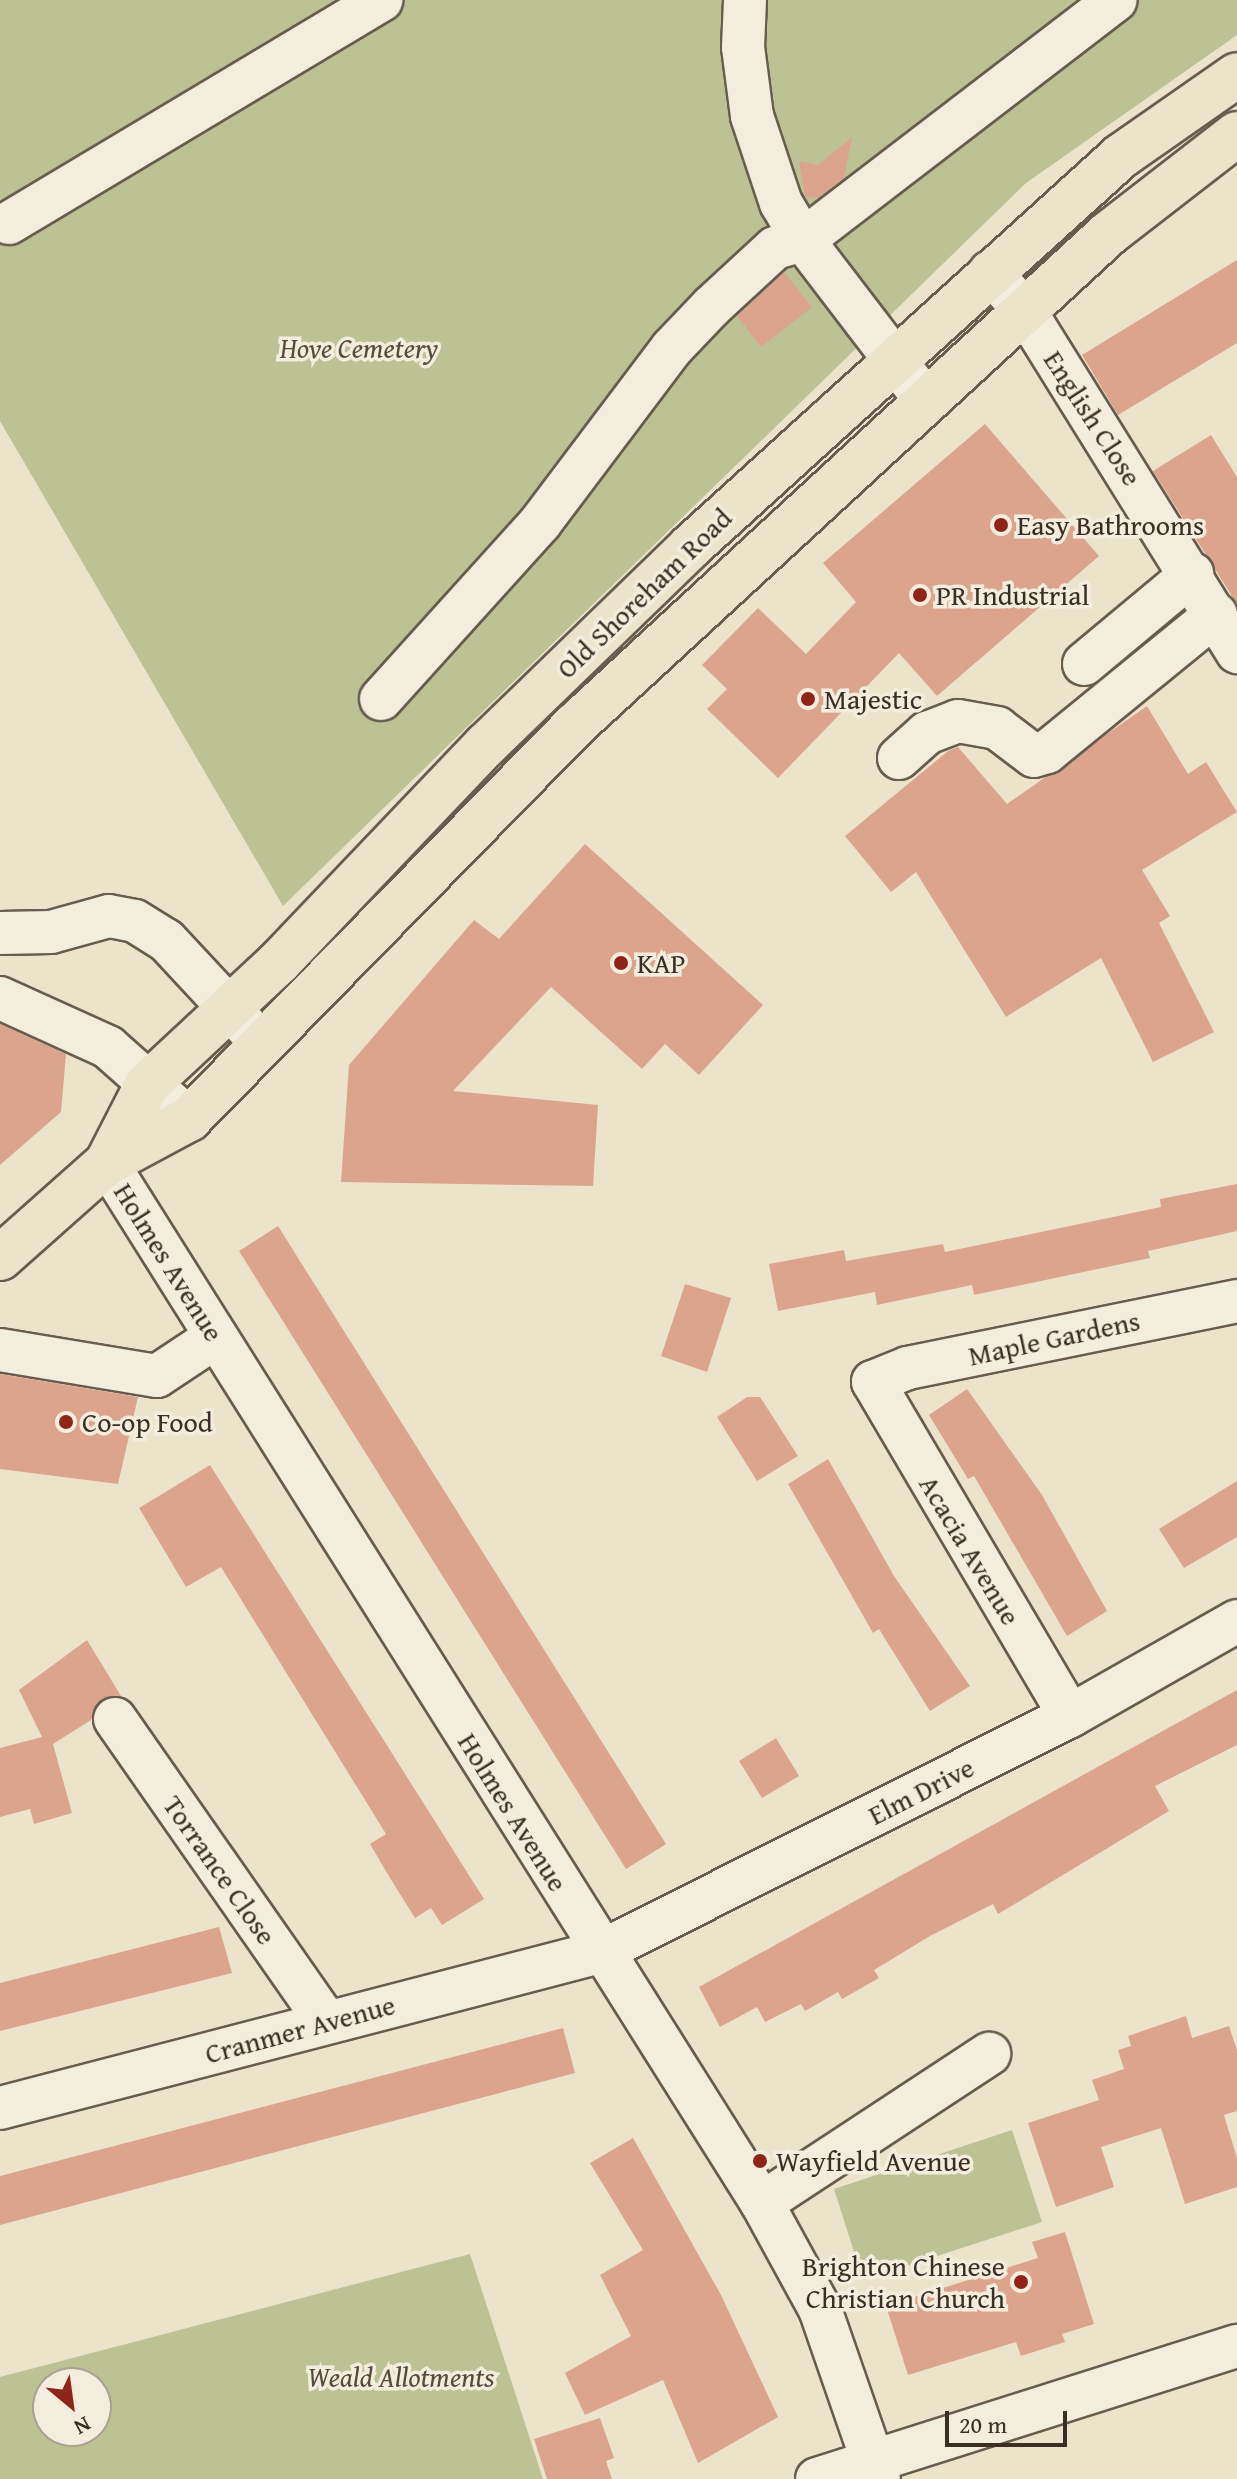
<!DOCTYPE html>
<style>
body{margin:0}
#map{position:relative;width:1237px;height:2479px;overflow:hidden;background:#ebe4ca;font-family:"Gentium Book Plus",serif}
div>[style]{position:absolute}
.green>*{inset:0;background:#bcc294}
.building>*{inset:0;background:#dda48d}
.roads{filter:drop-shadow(2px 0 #675c4e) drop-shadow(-2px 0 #675c4e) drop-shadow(0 2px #675c4e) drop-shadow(0 -2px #675c4e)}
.minor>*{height:42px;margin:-21px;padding:0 21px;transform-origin:21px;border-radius:21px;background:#f2eddd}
.major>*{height:44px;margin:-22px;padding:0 22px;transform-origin:22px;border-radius:22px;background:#ebe4ca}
.dots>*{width:22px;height:22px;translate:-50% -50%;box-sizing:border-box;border:4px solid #f2eddd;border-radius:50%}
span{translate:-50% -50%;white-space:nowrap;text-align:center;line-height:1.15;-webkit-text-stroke:7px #f2eddd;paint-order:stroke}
.park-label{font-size:28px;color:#554c3b;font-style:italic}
.street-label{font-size:28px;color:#3b2f25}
.poi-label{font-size:28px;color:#3b2f25}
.left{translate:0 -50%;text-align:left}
.right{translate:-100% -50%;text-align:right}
.north{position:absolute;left:32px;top:2367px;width:80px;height:80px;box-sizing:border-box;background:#f2eddd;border:2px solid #a9a193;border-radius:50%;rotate:151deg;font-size:22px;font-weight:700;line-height:32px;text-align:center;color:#3b2f25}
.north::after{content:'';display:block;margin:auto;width:28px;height:36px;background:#8f2418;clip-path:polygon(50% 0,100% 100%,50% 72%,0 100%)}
.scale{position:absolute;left:945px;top:2411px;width:122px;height:36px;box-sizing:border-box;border:4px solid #3b2f25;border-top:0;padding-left:10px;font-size:24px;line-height:28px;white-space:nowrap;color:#3b2f25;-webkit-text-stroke:6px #f2eddd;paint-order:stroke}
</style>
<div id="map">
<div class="green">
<div style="clip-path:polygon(0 0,1237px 0,1237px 35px,1026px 183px,283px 906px,0 421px)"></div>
<div style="clip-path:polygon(1012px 2130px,1042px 2222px,863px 2280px,834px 2189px)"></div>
<div style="clip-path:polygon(evenodd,470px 2254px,543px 2479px,0 2479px,0 2377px,470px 2254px,48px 2383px,96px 2383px,96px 2431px,48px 2431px,48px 2383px)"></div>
</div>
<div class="building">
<div style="clip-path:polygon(852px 137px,844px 178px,818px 198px,805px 196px,799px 161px,818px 165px)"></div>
<div style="clip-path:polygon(1237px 260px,1237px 343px,1118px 415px,1082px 355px)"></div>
<div style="clip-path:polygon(784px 272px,812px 307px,761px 347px,737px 316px)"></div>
<div style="clip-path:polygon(985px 424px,1099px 556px,937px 696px,899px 653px,778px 778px,707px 709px,727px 689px,702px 665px,758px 608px,806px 654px,856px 602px,823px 563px)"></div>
<div style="clip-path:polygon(1211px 435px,1237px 477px,1237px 604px,1153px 471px)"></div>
<div style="clip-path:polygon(1147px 706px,1188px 774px,1206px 762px,1237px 812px,1142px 870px,1170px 916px,1159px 923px,1214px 1032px,1153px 1062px,1101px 958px,1006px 1017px,916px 872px,891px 892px,845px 836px,948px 751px,958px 747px,1007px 804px)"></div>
<div style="clip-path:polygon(585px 844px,763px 1005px,699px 1075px,665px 1044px,642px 1069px,551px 987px,453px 1091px,598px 1105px,593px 1186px,341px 1182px,349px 1065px,474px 920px,499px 939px)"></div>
<div style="clip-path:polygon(0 1024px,66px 1054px,61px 1112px,0 1165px)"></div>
<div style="clip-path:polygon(1237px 1184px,1237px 1231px,1148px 1251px,1150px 1258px,974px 1295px,972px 1285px,877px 1305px,875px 1292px,778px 1311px,769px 1264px,844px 1250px,846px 1261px,943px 1244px,945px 1252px,1161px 1207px,1160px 1199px)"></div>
<div style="clip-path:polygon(278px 1226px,666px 1844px,626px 1869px,239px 1251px)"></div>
<div style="clip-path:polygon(685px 1284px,731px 1298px,707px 1372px,661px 1356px)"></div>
<div style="clip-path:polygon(0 1374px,138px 1397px,118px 1484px,0 1469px)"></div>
<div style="clip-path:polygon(967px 1389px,1042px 1495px,1107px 1611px,1067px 1636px,974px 1476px,968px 1479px,929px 1415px)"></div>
<div style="clip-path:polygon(747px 1397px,760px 1397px,798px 1456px,757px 1481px,717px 1417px)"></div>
<div style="clip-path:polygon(828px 1459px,894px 1576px,970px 1686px,930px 1711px,879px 1629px,873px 1633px,788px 1484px)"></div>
<div style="clip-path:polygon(210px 1465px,484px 1899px,442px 1925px,431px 1908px,415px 1918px,390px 1878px,370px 1844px,386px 1834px,221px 1567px,186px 1587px,139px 1508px)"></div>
<div style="clip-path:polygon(1237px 1481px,1237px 1537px,1184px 1568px,1159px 1529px)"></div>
<div style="clip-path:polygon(87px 1640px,121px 1696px,102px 1699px,91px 1720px,53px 1744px,72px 1813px,34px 1824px,30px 1809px,0 1817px,0 1748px,42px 1737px,19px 1690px)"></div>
<div style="clip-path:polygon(1237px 1690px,1237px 1745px,1155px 1786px,1169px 1811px,998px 1914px,993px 1904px,930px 1936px,874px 1970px,879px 1978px,842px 1999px,838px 1992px,805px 2011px,801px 2004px,765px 2022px,757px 2007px,720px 2027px,699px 1987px)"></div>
<div style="clip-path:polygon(776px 1738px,799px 1776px,762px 1798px,739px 1761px)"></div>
<div style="clip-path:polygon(219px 1927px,232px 1973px,0 2031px,0 1983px)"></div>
<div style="clip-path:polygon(1186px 2016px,1192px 2038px,1229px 2026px,1237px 2050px,1237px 2111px,1224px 2115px,1237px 2158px,1237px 2187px,1185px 2204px,1161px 2128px,1101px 2147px,1114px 2187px,1056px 2207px,1028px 2123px,1099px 2100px,1092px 2080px,1124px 2069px,1118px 2050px,1131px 2046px,1128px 2036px)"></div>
<div style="clip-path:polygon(563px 2028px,575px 2073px,0 2225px,0 2176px)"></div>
<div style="clip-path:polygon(633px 2138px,721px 2295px,778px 2417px,698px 2463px,663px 2380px,585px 2415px,565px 2373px,631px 2336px,600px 2275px,643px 2250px,590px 2163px)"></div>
<div style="clip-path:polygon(1065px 2232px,1094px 2324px,1062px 2334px,1065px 2342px,1021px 2356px,1016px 2342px,908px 2375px,886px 2306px,1038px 2258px,1032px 2242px)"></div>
<div style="clip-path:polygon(600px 2418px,614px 2458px,606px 2461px,612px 2479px,547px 2479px,534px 2439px)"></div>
</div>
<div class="roads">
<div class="minor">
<div style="left:745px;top:0;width:47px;rotate:92.4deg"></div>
<div style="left:743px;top:47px;width:70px;rotate:82.6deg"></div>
<div style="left:752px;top:116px;width:92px;rotate:71.6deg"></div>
<div style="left:781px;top:203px;width:43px;rotate:59.3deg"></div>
<div style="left:803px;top:240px;width:199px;rotate:52.6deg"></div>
<div style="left:9px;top:223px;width:434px;rotate:-30.9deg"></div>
<div style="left:990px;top:272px;width:52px;rotate:48.1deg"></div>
<div style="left:1025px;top:311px;width:402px;rotate:58.1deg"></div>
<div style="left:1084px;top:664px;width:141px;rotate:-39.8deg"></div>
<div style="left:381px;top:699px;width:237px;rotate:-47.9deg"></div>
<div style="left:540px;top:523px;width:219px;rotate:-53deg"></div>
<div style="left:672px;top:348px;width:57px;rotate:-46.4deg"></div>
<div style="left:711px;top:307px;width:87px;rotate:-42.7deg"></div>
<div style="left:775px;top:248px;width:29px;rotate:-16deg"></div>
<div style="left:803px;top:240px;width:394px;rotate:-37.5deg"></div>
<div style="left:899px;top:758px;width:38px;rotate:-42deg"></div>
<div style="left:927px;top:733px;width:33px;rotate:-21deg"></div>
<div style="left:958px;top:721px;width:40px;rotate:10deg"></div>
<div style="left:997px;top:728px;width:46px;rotate:37.1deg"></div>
<div style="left:1034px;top:756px;width:14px;rotate:-17deg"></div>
<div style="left:1047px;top:752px;width:218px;rotate:-39.2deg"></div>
<div style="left:0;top:933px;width:51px;rotate:-1.1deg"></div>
<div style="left:51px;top:932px;width:60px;rotate:-15.4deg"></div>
<div style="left:109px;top:916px;width:26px;rotate:11deg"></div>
<div style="left:135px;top:921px;width:36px;rotate:32deg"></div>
<div style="left:166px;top:940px;width:138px;rotate:47.1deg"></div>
<div style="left:0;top:998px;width:119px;rotate:24.4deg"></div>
<div style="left:108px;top:1047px;width:108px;rotate:41.6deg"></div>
<div style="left:107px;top:1163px;width:1229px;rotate:57.8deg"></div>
<div style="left:762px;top:2203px;width:121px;rotate:61.3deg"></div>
<div style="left:820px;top:2309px;width:180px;rotate:70.9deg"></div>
<div style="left:0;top:1350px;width:159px;rotate:9.4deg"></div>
<div style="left:157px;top:1376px;width:71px;rotate:-33.5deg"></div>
<div style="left:1070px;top:1716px;width:388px;rotate:-120.5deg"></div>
<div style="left:873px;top:1382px;width:38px;rotate:-22deg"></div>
<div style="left:908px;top:1368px;width:336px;rotate:-11.5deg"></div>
<div style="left:115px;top:1719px;width:369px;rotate:55.1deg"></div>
<div style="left:0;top:2108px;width:620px;rotate:-14.57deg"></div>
<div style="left:600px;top:1952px;width:526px;rotate:-26.66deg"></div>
<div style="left:1070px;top:1716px;width:192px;rotate:-29.6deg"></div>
<div style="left:762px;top:2203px;width:272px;rotate:-33.3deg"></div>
<div style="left:817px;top:2479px;width:441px;rotate:-17.6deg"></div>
</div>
<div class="major">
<div style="left:107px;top:1163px;width:88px;rotate:-62.9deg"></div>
<div style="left:147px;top:1085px;width:180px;rotate:-43deg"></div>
<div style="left:279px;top:962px;width:300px;rotate:-46.4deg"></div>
<div style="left:486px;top:745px;width:284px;rotate:-44.1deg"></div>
<div style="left:690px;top:547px;width:582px;rotate:-42.21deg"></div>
<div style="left:1121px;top:156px;width:141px;rotate:-34.9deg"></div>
<div style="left:0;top:1258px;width:143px;rotate:-41.6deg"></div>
<div style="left:107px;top:1163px;width:93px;rotate:-28.2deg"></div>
<div style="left:189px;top:1119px;width:552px;rotate:-45.59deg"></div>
<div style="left:575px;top:725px;width:725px;rotate:-42.65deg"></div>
<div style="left:1108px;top:234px;width:163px;rotate:-37.8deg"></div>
</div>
</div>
<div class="dots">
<div style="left:1001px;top:525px;background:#8f2418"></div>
<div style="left:920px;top:595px;background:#8f2418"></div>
<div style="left:808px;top:699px;background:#8f2418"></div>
<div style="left:621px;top:963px;background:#8f2418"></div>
<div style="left:66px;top:1422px;background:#8f2418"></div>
<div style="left:760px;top:2161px;background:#8f2418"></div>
<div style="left:1021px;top:2282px;background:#8f2418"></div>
</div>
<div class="park-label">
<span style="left:359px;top:348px">Hove Cemetery</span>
<span style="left:401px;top:2377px">Weald Allotments</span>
</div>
<div class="street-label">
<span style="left:1093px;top:418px;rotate:57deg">English Close</span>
<span style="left:644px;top:593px;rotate:-44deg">Old Shoreham Road</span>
<span style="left:169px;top:1262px;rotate:58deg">Holmes Avenue</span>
<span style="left:1054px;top:1338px;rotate:-12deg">Maple Gardens</span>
<span style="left:970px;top:1550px;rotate:59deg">Acacia Avenue</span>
<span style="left:921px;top:1791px;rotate:-27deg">Elm Drive</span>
<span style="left:513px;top:1812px;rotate:58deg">Holmes Avenue</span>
<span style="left:220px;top:1870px;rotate:55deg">Torrance Close</span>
<span style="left:300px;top:2029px;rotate:-15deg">Cranmer Avenue</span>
</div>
<div class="poi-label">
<span class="left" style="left:1017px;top:525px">Easy Bathrooms</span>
<span class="left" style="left:936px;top:595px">PR Industrial</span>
<span class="left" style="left:824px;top:699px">Majestic</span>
<span class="left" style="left:637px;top:963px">KAP</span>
<span class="left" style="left:82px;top:1422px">Co-op Food</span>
<span class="left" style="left:776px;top:2161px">Wayfield Avenue</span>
<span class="right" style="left:1005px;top:2282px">Brighton Chinese<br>Christian Church</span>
</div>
<div class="north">N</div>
<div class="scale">20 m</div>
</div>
